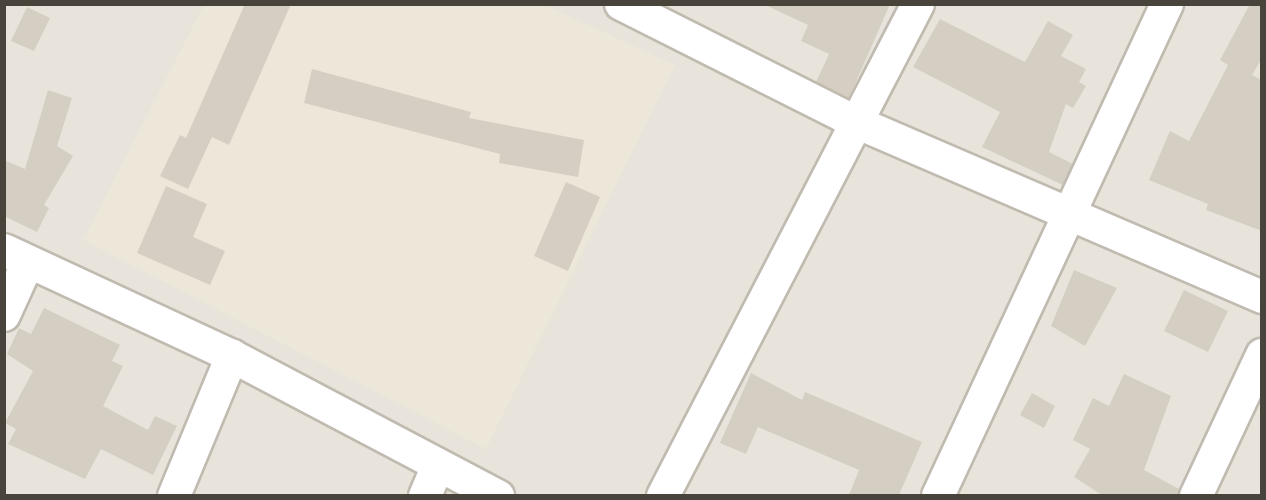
<!DOCTYPE html>
<style>
body{margin:0}
#map{position:relative;width:1266px;height:500px;overflow:hidden;background:#f5f3ed;font-family:Poppins,sans-serif}
div>[style]{position:absolute}
.residential>*{inset:0;background:#e8e4db}
.education>*{inset:0;background:#ece7d8}
.building>*{inset:0;background:#d5cfc3}
.roads{filter:drop-shadow(2px 0 #c0bab0) drop-shadow(-2px 0 #c0bab0) drop-shadow(0 2px #c0bab0) drop-shadow(0 -2px #c0bab0)}
.street>*{height:32px;margin:-16px;padding:0 16px;transform-origin:16px;border-radius:16px;background:#fff}
span{translate:-50% -50%;white-space:nowrap;text-align:center;line-height:1.15;-webkit-text-stroke:6px #fff;paint-order:stroke}
.frame{position:absolute;inset:0;border:6px solid #49443b;pointer-events:none}
</style>
<div id="map">
<div class="residential">
<div style="clip-path:polygon(5px 5px,1261px 5px,1261px 495px,5px 495px)"></div>
</div>
<div class="education">
<div style="clip-path:polygon(204px 5px,545px 5px,675px 65px,486px 449px,83px 240px)"></div>
</div>
<div class="building">
<div style="clip-path:polygon(245px 4px,291px 4px,229px 145px,212px 137px,188px 189px,160px 176px,180px 135px,186px 138px)"></div>
<div style="clip-path:polygon(763px 4px,890px 4px,849px 98px,816px 82px,829px 54px,801px 41px,808px 25px)"></div>
<div style="clip-path:polygon(1250px 4px,1262px 4px,1262px 58px,1252px 75px,1262px 80px,1262px 231px,1206px 210px,1208px 204px,1149px 180px,1170px 131px,1189px 141px,1228px 65px,1220px 60px)"></div>
<div style="clip-path:polygon(27px 7px,50px 18px,34px 51px,11px 41px)"></div>
<div style="clip-path:polygon(940px 19px,1025px 62px,1048px 21px,1073px 35px,1061px 56px,1086px 69px,1079px 82px,1086px 86px,1073px 108px,1066px 104px,1049px 152px,1073px 164px,1063px 185px,982px 147px,1000px 112px,913px 67px)"></div>
<div style="clip-path:polygon(312px 69px,471px 112px,469px 118px,584px 140px,578px 177px,499px 163px,500px 154px,304px 103px)"></div>
<div style="clip-path:polygon(48px 90px,72px 98px,57px 146px,73px 156px,44px 205px,49px 208px,37px 232px,4px 216px,4px 160px,25px 169px)"></div>
<div style="clip-path:polygon(566px 182px,600px 197px,568px 271px,534px 256px)"></div>
<div style="clip-path:polygon(166px 186px,207px 204px,193px 237px,225px 251px,210px 285px,137px 253px)"></div>
<div style="clip-path:polygon(1074px 270px,1117px 288px,1085px 346px,1051px 326px)"></div>
<div style="clip-path:polygon(1184px 290px,1228px 311px,1208px 352px,1164px 331px)"></div>
<div style="clip-path:polygon(44px 308px,120px 345px,112px 361px,123px 366px,103px 406px,148px 430px,155px 416px,177px 426px,153px 475px,101px 449px,85px 479px,8px 444px,16px 429px,5px 423px,33px 371px,7px 354px,19px 328px,31px 334px)"></div>
<div style="clip-path:polygon(751px 373px,802px 400px,805px 392px,922px 442px,899px 495px,849px 495px,859px 470px,758px 427px,746px 454px,720px 443px)"></div>
<div style="clip-path:polygon(1124px 374px,1171px 396px,1144px 470px,1179px 489px,1178px 495px,1102px 495px,1074px 477px,1090px 449px,1073px 440px,1093px 398px,1109px 406px)"></div>
<div style="clip-path:polygon(1032px 393px,1055px 406px,1044px 428px,1020px 415px)"></div>
</div>
<div class="roads">
<div class="street">
<div style="left:621px;top:4px;width:265px;rotate:26.7deg"></div>
<div style="left:858px;top:123px;width:440px;rotate:23.3deg"></div>
<div style="left:4px;top:250px;width:251px;rotate:24.9deg"></div>
<div style="left:232px;top:356px;width:301px;rotate:27.8deg"></div>
<div style="left:4px;top:315px;width:58px;rotate:-65.6deg"></div>
<div style="left:174px;top:496px;width:152px;rotate:-67.5deg"></div>
<div style="left:425px;top:496px;width:30px;rotate:-67deg"></div>
<div style="left:663px;top:496px;width:554px;rotate:-62.6deg"></div>
<div style="left:938px;top:496px;width:543px;rotate:-65.04deg"></div>
<div style="left:1196px;top:496px;width:156px;rotate:-64.9deg"></div>
</div>
</div>
<div class="frame"></div>
</div>
